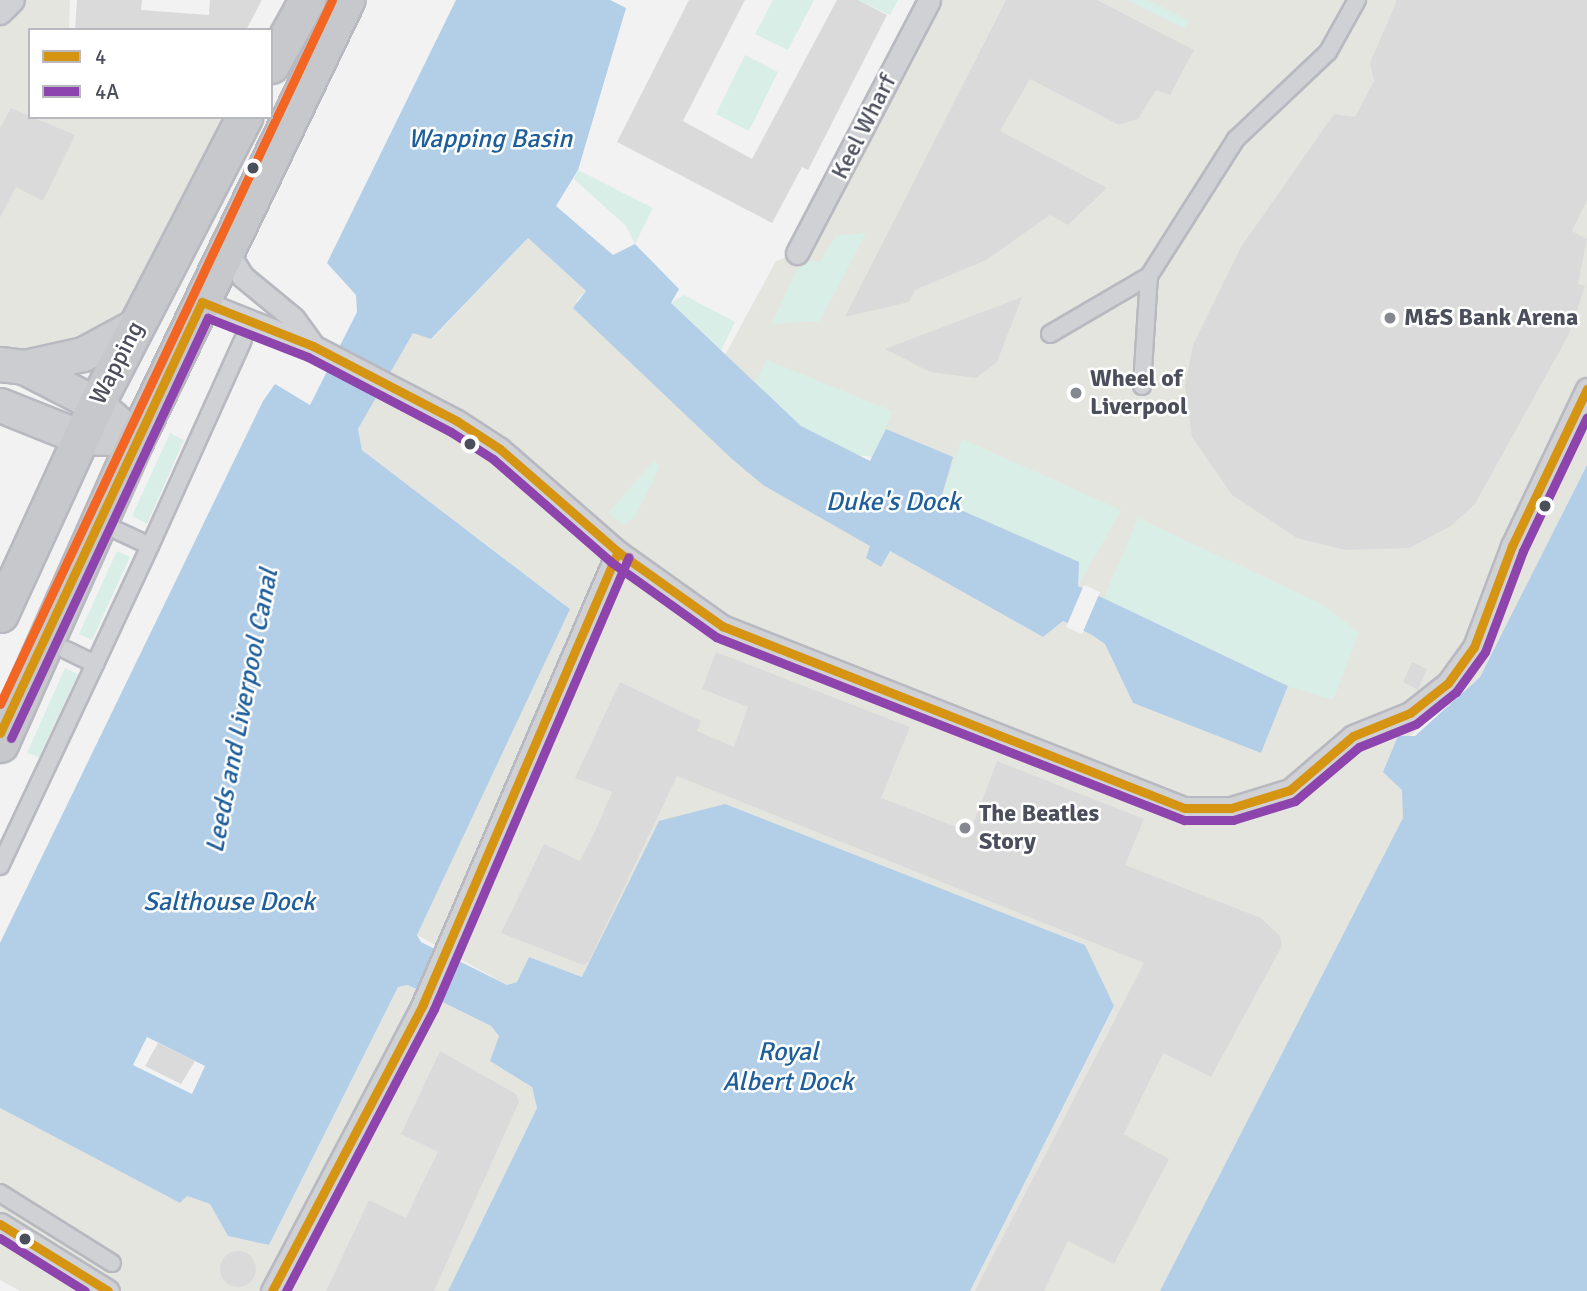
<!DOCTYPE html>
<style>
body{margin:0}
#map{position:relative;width:1587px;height:1291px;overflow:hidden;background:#f2f2f2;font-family:Signika,sans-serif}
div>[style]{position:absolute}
.commercial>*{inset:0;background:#e5e5e0}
.green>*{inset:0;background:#d9eee7}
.water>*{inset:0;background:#b3cee7}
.pier>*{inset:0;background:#f2f2f2}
.building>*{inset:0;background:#dadadb}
.round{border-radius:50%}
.roads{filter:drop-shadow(2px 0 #b8b9c0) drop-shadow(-2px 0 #b8b9c0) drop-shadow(0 2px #b8b9c0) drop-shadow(0 -2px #b8b9c0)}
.pedestrian>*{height:16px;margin:-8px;padding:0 8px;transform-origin:8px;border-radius:8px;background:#d0d1d4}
.minor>*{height:21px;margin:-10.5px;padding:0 10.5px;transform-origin:10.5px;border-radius:10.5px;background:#d0d1d4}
.primary>*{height:33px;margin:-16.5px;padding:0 16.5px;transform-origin:16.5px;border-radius:16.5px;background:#cccdd0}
.trunk>*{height:35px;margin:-17.5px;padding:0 17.5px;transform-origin:17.5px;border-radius:17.5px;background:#c6c8cc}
.bus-1>*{height:9px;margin:-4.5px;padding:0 4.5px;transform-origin:4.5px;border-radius:4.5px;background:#d59512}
.bus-2>*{height:9px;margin:-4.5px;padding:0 4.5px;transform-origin:4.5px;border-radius:4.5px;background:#8e44ad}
.bus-3>*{height:9px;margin:-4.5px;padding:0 4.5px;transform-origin:4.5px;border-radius:4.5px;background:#f26522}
.dots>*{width:19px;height:19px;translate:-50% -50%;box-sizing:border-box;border:4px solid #fff;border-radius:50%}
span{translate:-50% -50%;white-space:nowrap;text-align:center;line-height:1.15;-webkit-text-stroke:5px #fff;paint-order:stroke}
.street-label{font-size:24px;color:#4b4f5c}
.poi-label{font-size:24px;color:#4b4f5c;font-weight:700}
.left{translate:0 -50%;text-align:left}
.water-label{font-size:26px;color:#1e5e9b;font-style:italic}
.legend{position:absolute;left:28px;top:28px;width:245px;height:91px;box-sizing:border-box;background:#fff;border:2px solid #b7b9be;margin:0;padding:9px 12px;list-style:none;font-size:21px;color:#4b4f5c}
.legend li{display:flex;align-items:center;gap:14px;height:35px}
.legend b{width:35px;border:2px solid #b7b9be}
</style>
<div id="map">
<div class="commercial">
<div style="clip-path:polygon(13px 0,70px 0,69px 30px,30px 30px,30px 117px,244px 117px,135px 326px,0 364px,0 13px)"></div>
<div style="clip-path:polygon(929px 0,1587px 0,1587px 465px,1480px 677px,1408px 738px,1403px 818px,1166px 1291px,970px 1291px,1114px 1007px,590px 965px,582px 977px,529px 957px,517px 982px,507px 985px,417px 935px,564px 604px,362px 450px,358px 429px,413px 332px,432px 339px,528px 238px,586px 291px,576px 301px,732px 459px,871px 546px,866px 558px,890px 551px,1043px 637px,1063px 621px,1092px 635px,1105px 644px,1133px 703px,1261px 753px,1288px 686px,1078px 586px,766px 392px,725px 355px,776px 261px,797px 253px)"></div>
<div style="clip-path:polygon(408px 985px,491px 1026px,499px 1036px,491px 1061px,532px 1087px,537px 1108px,448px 1291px,20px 1291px,0 1280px,0 1108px,180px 1203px,187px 1196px,210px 1204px,228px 1236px,269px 1245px,398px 987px)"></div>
</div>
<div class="green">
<div style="clip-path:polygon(773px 0,814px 0,788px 50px,755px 34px)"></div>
<div style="clip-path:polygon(858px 0,898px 0,890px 15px)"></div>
<div style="clip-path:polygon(1126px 0,1148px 0,1190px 21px,1185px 29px)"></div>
<div style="clip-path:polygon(745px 55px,778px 72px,749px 131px,716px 114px)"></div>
<div style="clip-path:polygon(578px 170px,653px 208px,635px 244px,626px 226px,574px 179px)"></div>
<div style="clip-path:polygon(866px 233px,820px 321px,772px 324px,797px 269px,812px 260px,820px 262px,835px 236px)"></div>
<div style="clip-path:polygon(684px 295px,735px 322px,721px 351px,671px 303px)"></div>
<div style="clip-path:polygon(767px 360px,892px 411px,876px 457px,855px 455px,801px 426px,755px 382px)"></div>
<div style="clip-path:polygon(170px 433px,184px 440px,147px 524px,132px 516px)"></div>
<div style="clip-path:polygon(962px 439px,1121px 510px,1078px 586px,1079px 562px,954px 507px,942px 495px)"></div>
<div style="clip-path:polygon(654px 461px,660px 466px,635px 517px,624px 525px,608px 513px)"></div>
<div style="clip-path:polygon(1138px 518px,1322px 604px,1359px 633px,1333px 700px,1288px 686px,1104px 598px)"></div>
<div style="clip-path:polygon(117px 551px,130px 557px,92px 640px,79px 634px)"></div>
<div style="clip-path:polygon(65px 668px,78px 674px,39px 757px,27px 753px)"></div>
</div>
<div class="water">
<div style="clip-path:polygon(456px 0,610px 0,626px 8px,578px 170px,556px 206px,613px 255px,635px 244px,679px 289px,671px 303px,801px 426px,870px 461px,886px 429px,953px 457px,942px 495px,954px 507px,1079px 562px,1078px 586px,1288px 686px,1261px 753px,1133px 703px,1105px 644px,1092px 635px,1063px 621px,1043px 637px,890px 551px,881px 567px,866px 558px,870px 546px,763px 485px,732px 459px,573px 308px,586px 291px,528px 238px,431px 339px,413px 333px,358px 429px,362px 450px,570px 609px,417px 935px,421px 942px,507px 985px,517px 982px,529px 957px,582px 977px,659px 821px,725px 804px,1085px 945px,1114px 1006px,970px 1291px,448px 1291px,537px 1108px,532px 1087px,490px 1061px,499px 1036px,491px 1026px,408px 985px,398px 987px,269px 1245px,228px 1236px,210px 1204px,187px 1196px,180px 1203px,0 1108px,0 943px,263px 401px,275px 384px,310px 405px,357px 312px,356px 295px,327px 263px)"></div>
<div style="clip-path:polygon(1587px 465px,1587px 1291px,1160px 1291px,1403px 818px,1402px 790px,1383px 772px,1398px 736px,1415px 736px,1480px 677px)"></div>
</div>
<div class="pier">
<div style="clip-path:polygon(1084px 585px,1100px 592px,1082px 634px,1066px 627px)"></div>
<div style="clip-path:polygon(147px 1037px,205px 1066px,192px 1094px,133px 1065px)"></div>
</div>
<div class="building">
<div style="clip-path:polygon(77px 0,142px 0,141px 10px,209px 15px,210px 0,262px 0,246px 30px,75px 30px)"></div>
<div style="clip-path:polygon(689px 0,745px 0,683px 121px,752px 159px,837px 0,858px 0,887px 15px,808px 170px,802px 167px,772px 223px,617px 142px)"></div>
<div style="clip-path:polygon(1006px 0,1097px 0,1194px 50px,1170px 95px,1156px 90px,1138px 119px,1119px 125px,1030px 79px,1000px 131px,1107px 188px,1068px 225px,1050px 215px,986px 260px,915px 290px,909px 302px,845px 317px)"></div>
<div style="clip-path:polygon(1397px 0,1587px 0,1587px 200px,1572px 231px,1587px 239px,1578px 284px,1585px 286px,1569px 334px,1475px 504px,1451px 526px,1409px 548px,1346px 550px,1297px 538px,1232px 495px,1192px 437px,1185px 386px,1193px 345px,1241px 247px,1334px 114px,1355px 117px,1374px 81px,1370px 63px)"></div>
<div style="clip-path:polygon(11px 108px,75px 135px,43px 201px,16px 187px,0 218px,0 128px)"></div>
<div style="clip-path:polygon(1022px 297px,997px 362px,976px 378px,930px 372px,885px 349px)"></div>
<div style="clip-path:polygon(716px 652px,910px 727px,881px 798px,970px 832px,997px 761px,1144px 819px,1125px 865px,1261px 918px,1280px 936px,1282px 946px,1211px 1077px,1163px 1053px,1124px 1134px,1169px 1159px,1114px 1264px,1068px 1241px,1044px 1291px,975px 1291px,1144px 963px,677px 776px,589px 961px,583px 965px,501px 933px,544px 844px,580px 861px,596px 829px,612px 792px,575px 778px,620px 682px,701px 721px,697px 731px,734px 747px,748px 707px,702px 689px)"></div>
<div style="clip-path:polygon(1412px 662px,1427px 669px,1418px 690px,1403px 682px)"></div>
<div style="clip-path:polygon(158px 1043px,195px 1061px,181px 1084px,145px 1066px)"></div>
<div style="clip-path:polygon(440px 1051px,516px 1094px,519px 1102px,434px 1291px,326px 1291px,369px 1200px,406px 1218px,419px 1190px,438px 1152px,401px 1134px)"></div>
<div class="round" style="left:220px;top:1251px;width:36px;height:36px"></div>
</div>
<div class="roads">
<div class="pedestrian">
<div style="left:1050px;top:334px;width:115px;rotate:-30.4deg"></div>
<div style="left:1142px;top:386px;width:110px;rotate:-86.4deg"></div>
<div style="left:1149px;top:276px;width:162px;rotate:-57.6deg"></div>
<div style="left:1236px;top:139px;width:127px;rotate:-43.4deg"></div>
<div style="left:1328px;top:52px;width:60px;rotate:-60.9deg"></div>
<div style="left:118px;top:531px;width:35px;rotate:25deg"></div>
<div style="left:150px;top:546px;width:226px;rotate:-65.7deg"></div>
<div style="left:66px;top:650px;width:32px;rotate:26deg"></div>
<div style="left:95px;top:664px;width:130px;rotate:-65deg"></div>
<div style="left:0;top:866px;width:223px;rotate:-64.8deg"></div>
<div style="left:0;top:1193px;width:132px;rotate:32deg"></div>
</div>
<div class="minor">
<div style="left:0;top:13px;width:18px;rotate:-45deg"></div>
<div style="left:226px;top:250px;width:31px;rotate:58deg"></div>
<div style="left:242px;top:276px;width:66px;rotate:39.5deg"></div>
<div style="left:293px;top:318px;width:34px;rotate:54deg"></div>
<div style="left:797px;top:253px;width:285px;rotate:-62.4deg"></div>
<div style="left:202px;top:302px;width:119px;rotate:21.6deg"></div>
<div style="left:313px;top:346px;width:162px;rotate:27.5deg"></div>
<div style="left:457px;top:421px;width:51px;rotate:33.1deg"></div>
<div style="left:500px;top:449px;width:157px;rotate:41.1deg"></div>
<div style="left:618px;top:552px;width:128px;rotate:35.4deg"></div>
<div style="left:722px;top:626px;width:497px;rotate:21.5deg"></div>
<div style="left:1185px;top:808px;width:46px"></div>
<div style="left:1231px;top:808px;width:62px;rotate:-17deg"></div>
<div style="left:1290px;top:790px;width:83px;rotate:-40.6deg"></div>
<div style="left:1353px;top:736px;width:61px;rotate:-22deg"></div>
<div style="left:1410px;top:713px;width:48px;rotate:-38.3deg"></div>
<div style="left:1448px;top:683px;width:44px;rotate:-54.2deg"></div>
<div style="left:1474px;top:647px;width:108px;rotate:-69.4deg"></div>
<div style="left:1512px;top:546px;width:174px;rotate:-64.5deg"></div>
<div style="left:0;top:1224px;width:127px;rotate:31.8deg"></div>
<div style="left:272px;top:1291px;width:324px;rotate:-62.2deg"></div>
<div style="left:423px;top:1004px;width:492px;rotate:-66.7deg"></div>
</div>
<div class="primary">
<div style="left:0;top:364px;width:24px;rotate:7deg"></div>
<div style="left:24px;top:367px;width:81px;rotate:27.2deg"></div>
<div style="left:96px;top:404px;width:53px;rotate:41.2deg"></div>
<div style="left:24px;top:367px;width:60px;rotate:-12.4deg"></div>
<div style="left:83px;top:354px;width:59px;rotate:-28.3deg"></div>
<div style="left:0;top:405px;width:86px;rotate:21.8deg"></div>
<div style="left:80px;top:437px;width:29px;rotate:2deg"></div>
</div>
<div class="trunk">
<div style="left:271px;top:65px;width:74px;rotate:-61deg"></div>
<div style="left:0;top:614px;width:231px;rotate:-65.4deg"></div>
<div style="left:96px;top:404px;width:323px;rotate:-62.7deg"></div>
<div style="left:0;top:744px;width:334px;rotate:-66deg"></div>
<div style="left:136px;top:439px;width:487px;rotate:-64.4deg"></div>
</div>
</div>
<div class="bus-1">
<div style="left:0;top:733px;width:476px;rotate:-64.9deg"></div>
<div style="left:202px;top:302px;width:119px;rotate:21.6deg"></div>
<div style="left:313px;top:346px;width:162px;rotate:27.5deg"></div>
<div style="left:457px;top:421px;width:51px;rotate:33.1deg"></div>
<div style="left:500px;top:449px;width:157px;rotate:41.1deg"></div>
<div style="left:618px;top:552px;width:128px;rotate:35.4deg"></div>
<div style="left:722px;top:626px;width:497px;rotate:21.5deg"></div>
<div style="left:1185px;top:808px;width:46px"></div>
<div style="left:1231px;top:808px;width:62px;rotate:-17deg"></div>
<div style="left:1290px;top:790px;width:83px;rotate:-40.6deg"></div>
<div style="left:1353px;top:736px;width:61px;rotate:-22deg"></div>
<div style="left:1410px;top:713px;width:48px;rotate:-38.3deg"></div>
<div style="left:1448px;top:683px;width:44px;rotate:-54.2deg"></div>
<div style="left:1474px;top:647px;width:108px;rotate:-69.4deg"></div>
<div style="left:1512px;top:546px;width:174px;rotate:-64.5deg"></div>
<div style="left:0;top:1224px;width:127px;rotate:31.8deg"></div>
<div style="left:272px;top:1291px;width:324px;rotate:-62.2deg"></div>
<div style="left:423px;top:1004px;width:492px;rotate:-66.7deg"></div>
</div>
<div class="bus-2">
<div style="left:11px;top:738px;width:464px;rotate:-64.9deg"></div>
<div style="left:208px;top:318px;width:107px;rotate:21.3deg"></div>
<div style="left:308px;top:357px;width:161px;rotate:27.7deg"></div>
<div style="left:451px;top:432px;width:50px;rotate:32.7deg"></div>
<div style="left:493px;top:459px;width:157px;rotate:41.1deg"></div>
<div style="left:611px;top:562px;width:129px;rotate:35.5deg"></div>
<div style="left:716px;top:637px;width:503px;rotate:21.36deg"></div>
<div style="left:1184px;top:820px;width:49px"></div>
<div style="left:1233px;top:820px;width:65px;rotate:-17deg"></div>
<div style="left:1295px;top:801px;width:84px;rotate:-40.2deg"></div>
<div style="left:1359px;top:747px;width:61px;rotate:-22deg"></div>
<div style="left:1416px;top:724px;width:51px;rotate:-38.7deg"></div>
<div style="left:1456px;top:692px;width:49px;rotate:-54.1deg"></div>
<div style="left:1485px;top:652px;width:108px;rotate:-69.4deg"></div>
<div style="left:1523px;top:551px;width:148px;rotate:-64.5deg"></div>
<div style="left:0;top:1238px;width:100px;rotate:31.9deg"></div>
<div style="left:286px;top:1291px;width:318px;rotate:-62.3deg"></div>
<div style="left:434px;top:1009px;width:492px;rotate:-66.7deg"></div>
</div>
<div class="bus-3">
<div style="left:0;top:704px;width:778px;rotate:-64.75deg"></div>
</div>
<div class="dots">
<div style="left:253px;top:168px;background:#4b4f5c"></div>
<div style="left:1390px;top:318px;background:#858890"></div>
<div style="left:1076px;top:393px;background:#858890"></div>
<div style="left:470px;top:444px;background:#4b4f5c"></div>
<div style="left:1545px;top:506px;background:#4b4f5c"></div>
<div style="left:965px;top:828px;background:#858890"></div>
<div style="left:25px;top:1239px;background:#4b4f5c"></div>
</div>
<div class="street-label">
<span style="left:864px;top:127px;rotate:-63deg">Keel Wharf</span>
<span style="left:117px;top:363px;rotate:-63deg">Wapping</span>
</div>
<div class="poi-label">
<span class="left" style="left:1404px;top:318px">M&amp;S Bank Arena</span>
<span class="left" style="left:1090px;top:393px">Wheel of<br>Liverpool</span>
<span class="left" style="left:979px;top:828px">The Beatles<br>Story</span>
</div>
<div class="water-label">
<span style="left:490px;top:140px">Wapping Basin</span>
<span style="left:893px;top:503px">Duke's Dock</span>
<span style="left:243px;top:711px;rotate:-79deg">Leeds and Liverpool Canal</span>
<span style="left:229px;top:903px">Salthouse Dock</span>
<span style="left:788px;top:1068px">Royal<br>Albert Dock</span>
</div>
<ul class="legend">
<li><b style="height:9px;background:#d59512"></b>4</li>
<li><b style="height:9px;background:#8e44ad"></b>4A</li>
</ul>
</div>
